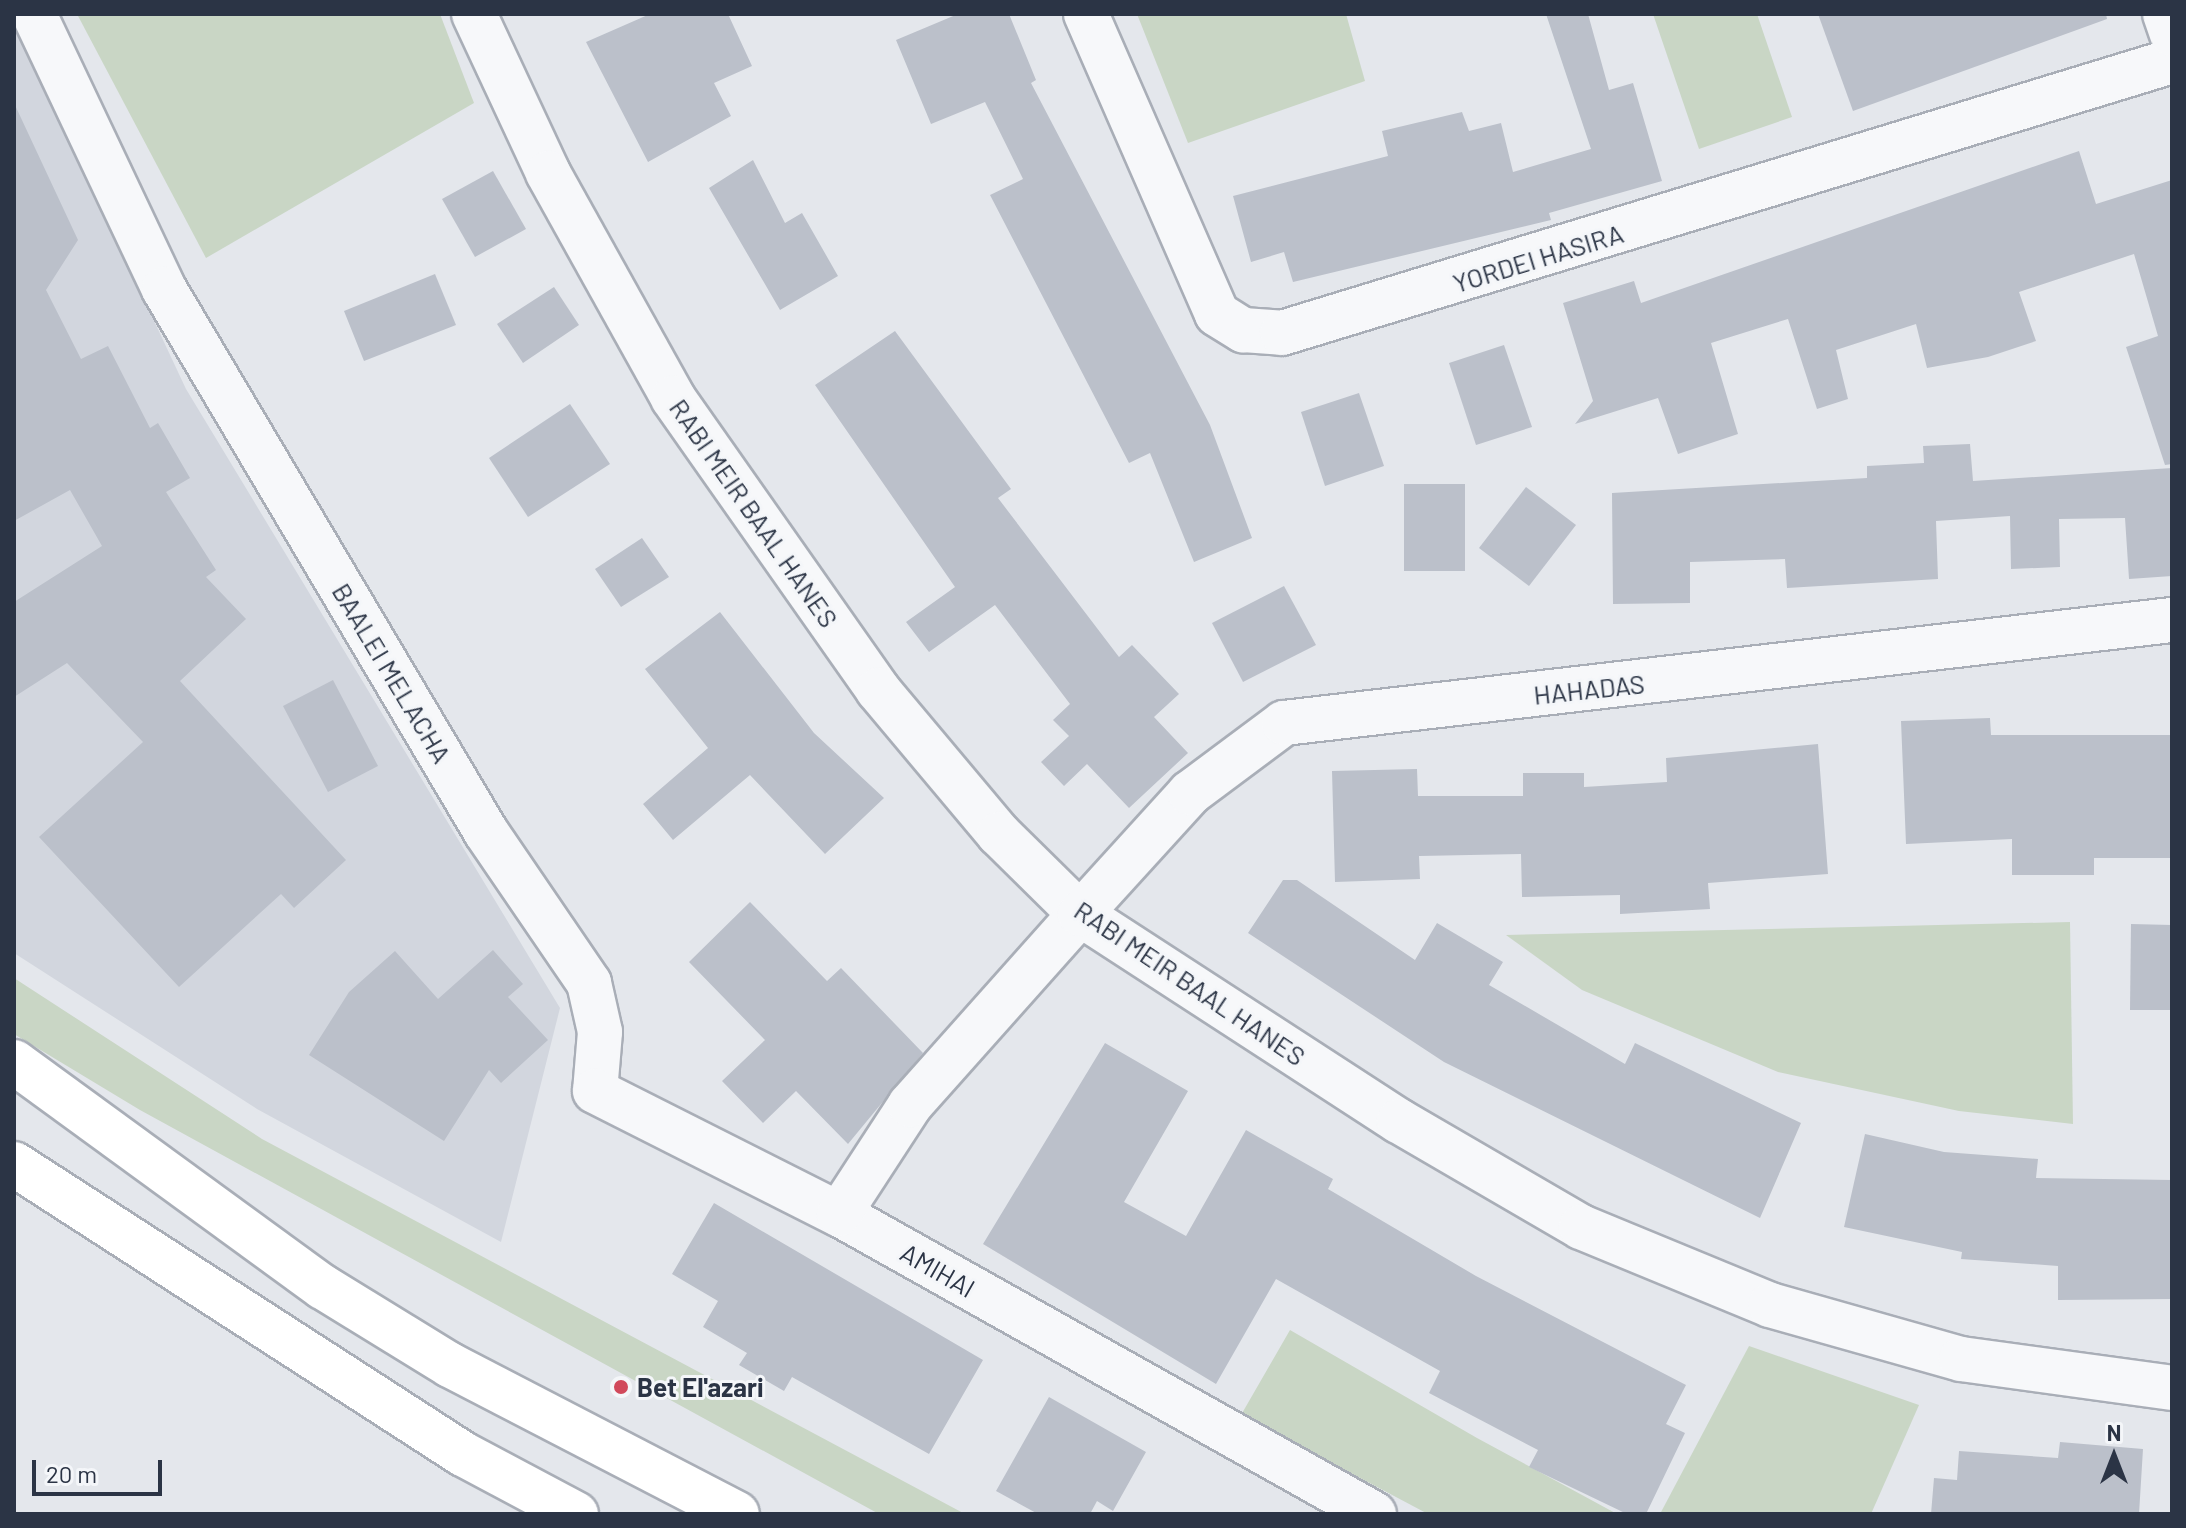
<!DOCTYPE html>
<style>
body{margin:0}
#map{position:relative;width:2186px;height:1528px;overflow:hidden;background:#e4e7ec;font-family:Barlow,sans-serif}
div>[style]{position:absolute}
.built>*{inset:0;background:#d2d6de}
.green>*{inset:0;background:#c9d6c5}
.building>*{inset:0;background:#bbc0ca}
.roads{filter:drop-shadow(2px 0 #a9aeb7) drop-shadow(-2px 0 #a9aeb7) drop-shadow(0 2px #a9aeb7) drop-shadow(0 -2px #a9aeb7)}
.minor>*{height:44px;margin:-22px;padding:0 22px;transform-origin:22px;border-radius:22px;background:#f7f8fa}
.major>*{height:44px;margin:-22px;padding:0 22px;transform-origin:22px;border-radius:22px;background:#fff}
.dots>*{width:22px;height:22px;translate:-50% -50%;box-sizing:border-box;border:4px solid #f4f6f9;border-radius:50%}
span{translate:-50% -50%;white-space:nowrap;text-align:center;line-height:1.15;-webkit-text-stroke:6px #f4f6f9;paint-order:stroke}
.street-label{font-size:26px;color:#2b3445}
.poi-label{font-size:26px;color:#2b3445;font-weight:700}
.left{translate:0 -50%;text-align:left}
.frame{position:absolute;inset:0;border:16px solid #2b3445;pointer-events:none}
.north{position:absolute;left:2074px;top:1416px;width:80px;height:80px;-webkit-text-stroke:6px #f4f6f9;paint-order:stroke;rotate:0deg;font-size:22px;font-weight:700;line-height:32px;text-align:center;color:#2b3445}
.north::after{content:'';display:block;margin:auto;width:28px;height:36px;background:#2b3445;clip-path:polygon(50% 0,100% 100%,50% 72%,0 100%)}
.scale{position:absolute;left:32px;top:1460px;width:130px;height:36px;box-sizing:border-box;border:4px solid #2b3445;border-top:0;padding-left:10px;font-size:24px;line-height:28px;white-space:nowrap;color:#2b3445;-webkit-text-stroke:6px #f4f6f9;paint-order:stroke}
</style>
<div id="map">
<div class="built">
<div style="clip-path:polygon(14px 22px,186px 389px,560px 1008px,501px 1242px,257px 1109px,14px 953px)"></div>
</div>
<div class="green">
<div style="clip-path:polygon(77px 14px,440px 14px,474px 103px,206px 258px)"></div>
<div style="clip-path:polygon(1137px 14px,1346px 14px,1365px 81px,1188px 143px)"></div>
<div style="clip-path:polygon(1653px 14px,1757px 14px,1792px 117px,1699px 149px)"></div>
<div style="clip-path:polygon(2070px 922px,2073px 1124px,1959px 1111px,1778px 1072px,1582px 990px,1506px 935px)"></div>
<div style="clip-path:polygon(14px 978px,262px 1139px,965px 1514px,879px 1514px,140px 1110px,14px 1034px)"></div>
<div style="clip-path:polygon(1290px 1330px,1477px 1438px,1617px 1514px,1428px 1514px,1241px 1415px)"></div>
<div style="clip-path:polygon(1749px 1346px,1919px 1405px,1871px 1514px,1660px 1514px)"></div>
</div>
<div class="building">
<div style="clip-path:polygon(650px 14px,728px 14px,752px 66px,714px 83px,731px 116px,648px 162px,586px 42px)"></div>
<div style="clip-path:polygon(958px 14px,1009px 14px,1036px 80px,1031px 83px,1210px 425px,1252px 538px,1194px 562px,1150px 453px,1129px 463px,990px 195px,1023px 179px,985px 102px,931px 124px,896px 40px)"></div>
<div style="clip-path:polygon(1546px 14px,1588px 14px,1609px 90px,1633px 83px,1662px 181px,1549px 213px,1551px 220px,1293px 282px,1284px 252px,1251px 262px,1233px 196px,1388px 156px,1382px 131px,1462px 112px,1469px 131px,1501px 123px,1513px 172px,1591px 149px)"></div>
<div style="clip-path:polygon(1818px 14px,2106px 14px,2107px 19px,1853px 111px)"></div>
<div style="clip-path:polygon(14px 103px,78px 240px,46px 290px,81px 359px,108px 346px,150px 428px,158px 423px,190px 478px,166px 492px,216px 570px,206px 577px,246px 619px,180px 681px,346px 860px,294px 908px,281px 894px,179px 987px,39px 837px,143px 742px,67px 663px,14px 697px,14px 602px,102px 546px,70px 490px,14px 521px)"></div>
<div style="clip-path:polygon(2079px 151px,2096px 204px,2172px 180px,2172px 464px,2165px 465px,2126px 347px,2158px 336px,2134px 254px,2019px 292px,2036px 341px,1988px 357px,1927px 368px,1916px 324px,1836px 350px,1848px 399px,1817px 409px,1788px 319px,1711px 343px,1738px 434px,1678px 454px,1658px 398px,1575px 424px,1593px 401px,1563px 303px,1634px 281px,1641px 303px)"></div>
<div style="clip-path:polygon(753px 160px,785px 223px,802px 213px,838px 276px,780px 310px,709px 188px)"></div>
<div style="clip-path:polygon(493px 171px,526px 229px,475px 257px,442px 199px)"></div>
<div style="clip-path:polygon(435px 274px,456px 325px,364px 361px,344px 311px)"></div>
<div style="clip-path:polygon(554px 287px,579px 325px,523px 363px,497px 324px)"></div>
<div style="clip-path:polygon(895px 331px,1011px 489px,998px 498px,1119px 657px,1132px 645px,1179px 694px,1154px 717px,1188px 753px,1129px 808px,1087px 764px,1064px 786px,1041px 762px,1069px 736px,1053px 720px,1070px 704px,995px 605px,929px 652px,906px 622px,955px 587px,815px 385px)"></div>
<div style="clip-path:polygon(1504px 345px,1532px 427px,1476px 445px,1449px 363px)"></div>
<div style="clip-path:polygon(1359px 393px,1384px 466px,1325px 486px,1301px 412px)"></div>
<div style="clip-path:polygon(570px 404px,610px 464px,528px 517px,489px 458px)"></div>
<div style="clip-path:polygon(1970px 444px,1973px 481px,2172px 468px,2172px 576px,2129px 579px,2125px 518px,2059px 519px,2060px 567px,2011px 569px,2010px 516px,1936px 521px,1938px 579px,1787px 588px,1785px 559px,1690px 562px,1690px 603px,1613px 604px,1612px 493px,1867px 478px,1867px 466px,1924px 463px,1923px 446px)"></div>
<div style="clip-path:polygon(1404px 484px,1465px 484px,1465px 571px,1404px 571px)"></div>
<div style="clip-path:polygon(1526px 487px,1576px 525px,1529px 586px,1479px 548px)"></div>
<div style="clip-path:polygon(642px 538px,669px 577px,621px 607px,595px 569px)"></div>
<div style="clip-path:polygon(1284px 586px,1316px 645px,1243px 682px,1212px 623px)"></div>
<div style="clip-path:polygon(720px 612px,814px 733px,884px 798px,825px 854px,750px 775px,673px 840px,643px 804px,708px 748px,645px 669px)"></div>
<div style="clip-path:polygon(333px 680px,378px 766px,328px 792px,283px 706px)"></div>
<div style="clip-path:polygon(1990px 718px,1991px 735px,2172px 735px,2172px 858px,2094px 858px,2094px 875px,2012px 875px,2012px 839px,1906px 844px,1901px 721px)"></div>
<div style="clip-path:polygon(1818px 744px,1828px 874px,1708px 883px,1710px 909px,1620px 914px,1620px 895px,1522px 897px,1521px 854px,1419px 856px,1420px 879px,1335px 882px,1332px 771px,1417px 769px,1418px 796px,1523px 796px,1523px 773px,1584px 773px,1584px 787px,1667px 782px,1666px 758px)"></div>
<div style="clip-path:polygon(1283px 880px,1297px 880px,1415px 960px,1437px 923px,1503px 962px,1489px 985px,1625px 1064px,1635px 1043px,1801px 1123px,1760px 1218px,1444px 1062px,1248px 933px)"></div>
<div style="clip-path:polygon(750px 902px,827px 981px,841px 968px,923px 1053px,848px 1144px,796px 1091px,763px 1123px,722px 1081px,765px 1040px,689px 962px)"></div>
<div style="clip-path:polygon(2131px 924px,2172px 925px,2172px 1010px,2130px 1010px)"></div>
<div style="clip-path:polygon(493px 950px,523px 984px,508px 997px,548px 1040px,501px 1083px,489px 1070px,444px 1141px,309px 1055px,349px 992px,395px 951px,438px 999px)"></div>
<div style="clip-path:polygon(1105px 1043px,1188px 1091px,1124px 1202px,1186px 1236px,1246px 1130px,1333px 1179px,1328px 1189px,1476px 1276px,1686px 1385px,1666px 1424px,1685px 1433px,1646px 1514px,1627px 1514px,1529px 1467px,1538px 1450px,1429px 1393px,1440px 1371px,1276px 1279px,1216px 1384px,983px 1244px)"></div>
<div style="clip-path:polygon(1865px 1134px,1944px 1152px,2038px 1159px,2036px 1178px,2172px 1180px,2172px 1299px,2058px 1300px,2058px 1266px,1961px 1259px,1962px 1252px,1844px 1227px)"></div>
<div style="clip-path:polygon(714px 1203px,983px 1360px,929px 1454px,792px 1377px,784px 1391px,739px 1365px,747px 1353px,703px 1327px,718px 1301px,672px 1274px)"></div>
<div style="clip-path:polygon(1049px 1397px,1146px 1452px,1113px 1511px,1097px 1501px,1090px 1514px,1038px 1514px,996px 1491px)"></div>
<div style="clip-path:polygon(2060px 1442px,2143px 1449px,2139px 1514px,1931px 1514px,1934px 1478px,1957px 1480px,1959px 1451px,2058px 1458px)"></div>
</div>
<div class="roads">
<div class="minor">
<div style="left:34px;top:14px;width:304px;rotate:64.7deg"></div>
<div style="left:164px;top:289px;width:631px;rotate:59.33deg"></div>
<div style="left:486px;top:832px;width:183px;rotate:55.7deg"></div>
<div style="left:589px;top:983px;width:50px;rotate:77.3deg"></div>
<div style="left:600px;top:1032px;width:59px;rotate:94.8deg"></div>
<div style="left:595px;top:1091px;width:273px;rotate:26.8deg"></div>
<div style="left:474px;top:14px;width:175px;rotate:65deg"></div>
<div style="left:548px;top:173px;width:257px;rotate:60.9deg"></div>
<div style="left:673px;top:398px;width:357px;rotate:54.9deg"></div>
<div style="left:878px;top:690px;width:188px;rotate:50deg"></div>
<div style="left:999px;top:834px;width:114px;rotate:44.6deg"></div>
<div style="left:1080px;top:914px;width:380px;rotate:33deg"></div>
<div style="left:1399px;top:1121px;width:211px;rotate:30.2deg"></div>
<div style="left:1581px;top:1227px;width:204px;rotate:22.4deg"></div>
<div style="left:1770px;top:1305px;width:198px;rotate:15.8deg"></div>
<div style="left:1961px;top:1359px;width:213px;rotate:7.8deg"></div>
<div style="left:1086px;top:14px;width:327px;rotate:66.4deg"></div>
<div style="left:1217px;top:314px;width:31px;rotate:32deg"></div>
<div style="left:1243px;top:330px;width:39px;rotate:4deg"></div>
<div style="left:1282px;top:333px;width:931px;rotate:-16.99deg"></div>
<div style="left:2165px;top:14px;width:21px;rotate:71deg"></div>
<div style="left:1374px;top:1514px;width:613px;rotate:-150.72deg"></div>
<div style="left:839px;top:1214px;width:130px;rotate:-56.9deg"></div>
<div style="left:910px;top:1105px;width:256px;rotate:-48.3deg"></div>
<div style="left:1080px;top:914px;width:164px;rotate:-47.7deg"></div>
<div style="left:1190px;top:793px;width:117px;rotate:-36.7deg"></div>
<div style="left:1284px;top:723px;width:894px;rotate:-6.62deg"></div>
</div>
<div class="major">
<div style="left:14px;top:1062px;width:382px;rotate:36.1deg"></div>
<div style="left:323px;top:1287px;width:149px;rotate:31.6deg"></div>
<div style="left:450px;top:1365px;width:323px;rotate:27.4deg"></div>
<div style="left:14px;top:1164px;width:535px;rotate:32.86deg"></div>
<div style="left:463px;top:1454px;width:128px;rotate:28deg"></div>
</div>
</div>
<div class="dots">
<div style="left:621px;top:1387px;background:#d1495b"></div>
</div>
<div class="street-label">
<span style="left:1538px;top:258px;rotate:-17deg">YORDEI HASIRA</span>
<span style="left:754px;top:513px;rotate:55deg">RABI MEIR BAAL HANES</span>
<span style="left:392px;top:673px;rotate:59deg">BAALEI MELACHA</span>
<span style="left:1589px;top:689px;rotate:-6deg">HAHADAS</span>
<span style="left:1190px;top:983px;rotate:34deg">RABI MEIR BAAL HANES</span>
<span style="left:938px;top:1270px;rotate:30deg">AMIHAI</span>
</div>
<div class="poi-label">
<span class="left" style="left:637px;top:1387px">Bet El'azari</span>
</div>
<div class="frame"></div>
<div class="north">N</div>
<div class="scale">20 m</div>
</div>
